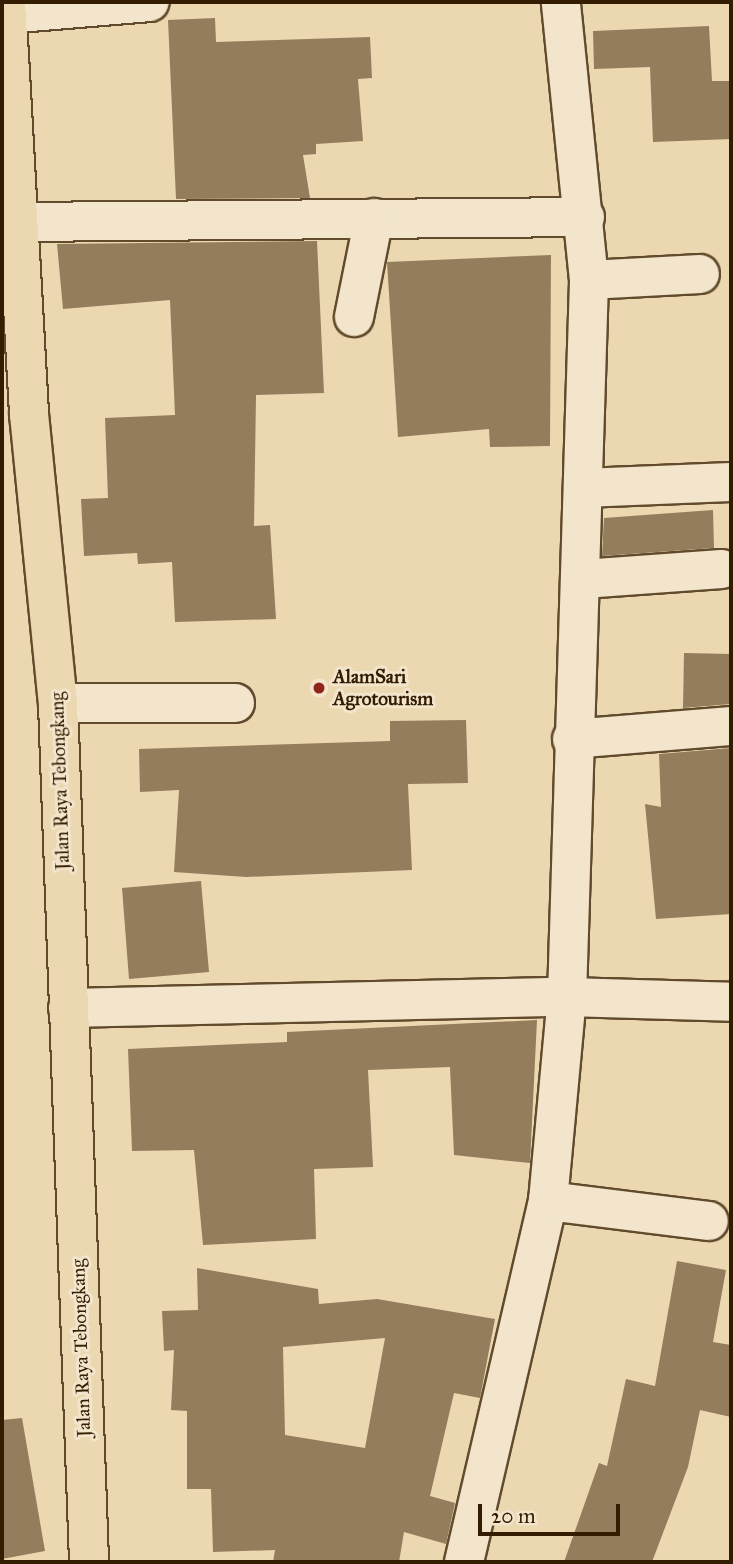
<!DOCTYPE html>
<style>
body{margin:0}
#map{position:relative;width:733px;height:1564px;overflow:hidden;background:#ebd7b0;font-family:"IM FELL Great Primer",serif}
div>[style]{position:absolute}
.building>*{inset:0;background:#937d5c}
.roads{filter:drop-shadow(2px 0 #624b2c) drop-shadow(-2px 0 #624b2c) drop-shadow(0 2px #624b2c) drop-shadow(0 -2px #624b2c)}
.minor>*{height:38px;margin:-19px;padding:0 19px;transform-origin:19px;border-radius:19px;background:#f2e5cc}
.major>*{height:38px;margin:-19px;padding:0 19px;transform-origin:19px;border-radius:19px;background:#ebd7b0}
.dots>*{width:19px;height:19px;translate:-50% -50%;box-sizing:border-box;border:4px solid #f2e5cc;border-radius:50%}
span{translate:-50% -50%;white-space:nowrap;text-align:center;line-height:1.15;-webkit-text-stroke:6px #f2e5cc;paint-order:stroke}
.poi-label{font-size:19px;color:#341c00;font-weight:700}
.left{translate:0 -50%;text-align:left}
.street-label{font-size:19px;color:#341c00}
.frame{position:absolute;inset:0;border:4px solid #341c00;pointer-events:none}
.scale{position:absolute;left:478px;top:1504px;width:142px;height:32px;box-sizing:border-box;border:4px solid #341c00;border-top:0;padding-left:9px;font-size:21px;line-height:24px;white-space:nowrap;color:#341c00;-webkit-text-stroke:5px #f2e5cc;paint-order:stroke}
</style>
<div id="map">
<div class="building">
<div style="clip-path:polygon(215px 18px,216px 42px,370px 37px,372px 78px,358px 79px,363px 141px,316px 144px,316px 154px,303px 155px,310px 198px,176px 199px,168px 20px)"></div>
<div style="clip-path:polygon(709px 26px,712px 81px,731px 81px,731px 139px,653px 142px,650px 67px,594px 69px,593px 31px)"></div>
<div style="clip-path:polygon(317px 241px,324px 393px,256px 395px,254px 526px,270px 525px,276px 619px,175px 622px,172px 562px,138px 564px,137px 553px,84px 556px,81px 499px,108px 498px,105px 418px,175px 415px,170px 300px,63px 309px,57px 244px)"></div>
<div style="clip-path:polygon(551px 255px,550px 446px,490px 447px,489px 429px,398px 437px,387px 262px)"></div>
<div style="clip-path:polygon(713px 510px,714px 548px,602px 556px,604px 518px)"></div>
<div style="clip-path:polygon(684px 653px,731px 654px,731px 704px,683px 708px)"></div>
<div style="clip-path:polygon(466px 720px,468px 783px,408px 784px,412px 870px,246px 877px,174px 872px,179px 790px,140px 792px,139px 749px,390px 741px,390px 721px)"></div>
<div style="clip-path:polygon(731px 748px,731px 914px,656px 919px,645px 804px,661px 807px,659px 754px)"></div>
<div style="clip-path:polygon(201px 881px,209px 972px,129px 979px,122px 888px)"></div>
<div style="clip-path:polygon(537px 1020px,530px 1163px,454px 1155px,450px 1067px,368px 1070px,373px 1167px,314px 1169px,316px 1239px,203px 1245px,194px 1150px,132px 1151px,128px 1049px,287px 1042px,287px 1032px)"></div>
<div style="clip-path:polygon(677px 1261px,726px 1270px,713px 1342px,731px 1345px,731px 1417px,700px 1410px,688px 1467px,652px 1562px,564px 1562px,599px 1463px,607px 1466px,626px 1379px,655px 1386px)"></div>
<div style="clip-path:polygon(evenodd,197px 1268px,318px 1289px,319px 1304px,377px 1299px,495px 1319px,480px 1398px,454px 1393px,430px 1496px,455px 1503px,446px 1544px,404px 1532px,399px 1562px,273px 1562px,275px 1550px,213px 1552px,211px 1489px,187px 1489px,187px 1411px,171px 1410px,174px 1350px,164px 1351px,162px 1311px,198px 1310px,197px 1268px,385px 1338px,365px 1448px,285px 1435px,283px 1347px,385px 1338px)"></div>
<div style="clip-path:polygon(22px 1418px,45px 1551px,2px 1559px,2px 1420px)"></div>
</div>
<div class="roads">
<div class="minor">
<div style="left:7px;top:14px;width:143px;rotate:-4.8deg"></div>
<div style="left:16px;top:222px;width:569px;rotate:-0.5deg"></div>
<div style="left:589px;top:280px;width:111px;rotate:-3.1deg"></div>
<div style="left:354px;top:317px;width:101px;rotate:-78.6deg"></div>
<div style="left:583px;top:488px;width:148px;rotate:-2.3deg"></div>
<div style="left:583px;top:579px;width:139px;rotate:-4.1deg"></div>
<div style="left:58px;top:703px;width:177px"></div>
<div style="left:572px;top:739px;width:160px;rotate:-4.7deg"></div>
<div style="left:68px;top:1008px;width:499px;rotate:-1.3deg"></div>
<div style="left:567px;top:997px;width:164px;rotate:1.7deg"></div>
<div style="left:548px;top:1201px;width:162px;rotate:7.1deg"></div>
<div style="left:464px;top:1562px;width:371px;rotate:-76.9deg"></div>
<div style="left:548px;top:1201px;width:205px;rotate:-84.7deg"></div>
<div style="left:567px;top:997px;width:717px;rotate:-88.24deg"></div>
<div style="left:589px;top:280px;width:279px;rotate:-95.8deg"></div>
</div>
<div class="major">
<div style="left:6px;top:2px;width:413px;rotate:86.8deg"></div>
<div style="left:29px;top:414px;width:290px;rotate:84.3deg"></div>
<div style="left:58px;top:703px;width:860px;rotate:87.93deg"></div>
</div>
</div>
<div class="dots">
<div style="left:319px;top:688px;background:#8f2418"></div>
</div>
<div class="poi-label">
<span class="left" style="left:333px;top:688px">AlamSari<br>Agrotourism</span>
</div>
<div class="street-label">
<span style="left:60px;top:781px;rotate:-92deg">Jalan Raya Tebongkang</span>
<span style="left:81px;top:1348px;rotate:-92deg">Jalan Raya Tebongkang</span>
</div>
<div class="frame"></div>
<div class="scale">20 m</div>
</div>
